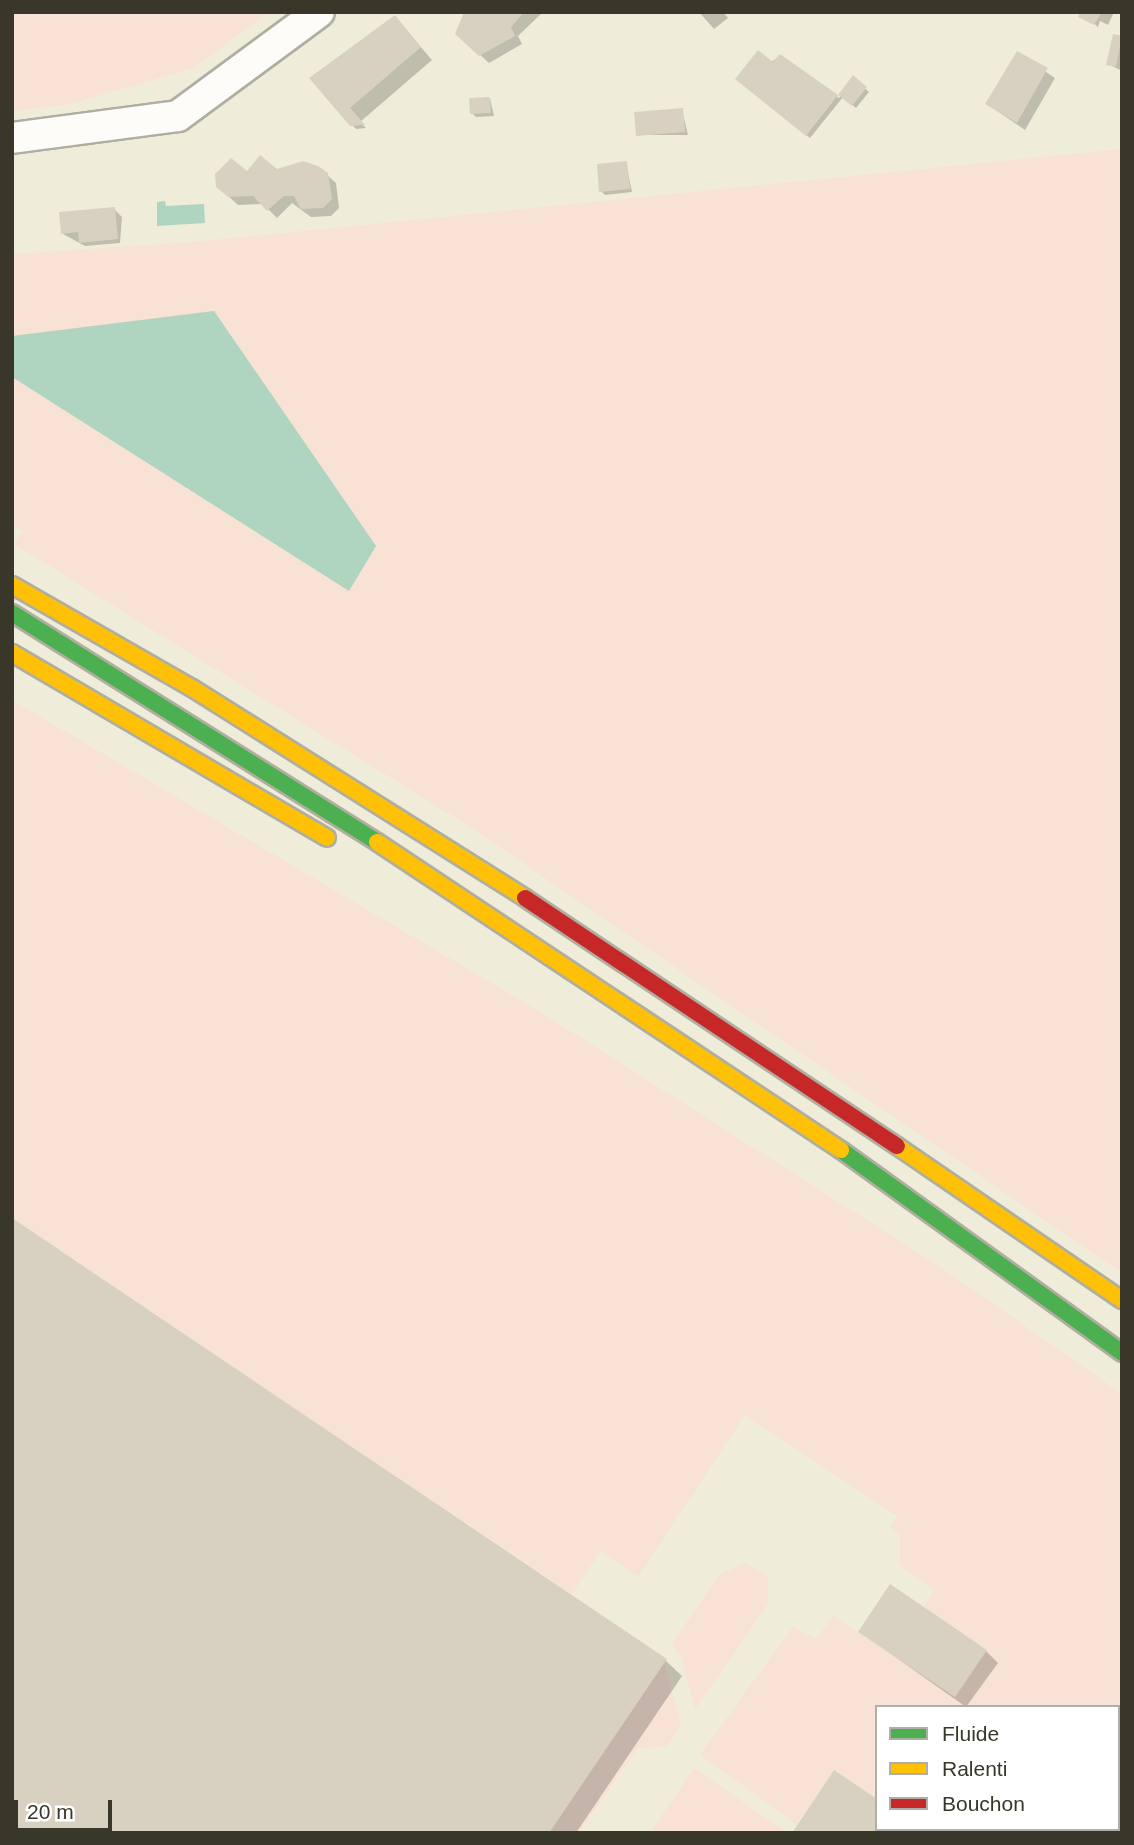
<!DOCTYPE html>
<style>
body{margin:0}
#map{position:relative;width:1134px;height:1845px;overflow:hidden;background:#efedda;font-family:Arial,sans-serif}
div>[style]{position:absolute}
.green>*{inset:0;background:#f7e2d5}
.water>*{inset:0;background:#afd4c0}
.shadow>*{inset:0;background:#0003}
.building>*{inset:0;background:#d8d1c2}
.roads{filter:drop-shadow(2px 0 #b0aea0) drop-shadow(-2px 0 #b0aea0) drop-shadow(0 2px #b0aea0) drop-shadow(0 -2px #b0aea0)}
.street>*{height:30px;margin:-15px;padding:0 15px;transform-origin:15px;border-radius:15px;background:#fdfcf9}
.fast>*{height:16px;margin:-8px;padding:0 8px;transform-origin:8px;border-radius:8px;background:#4caf50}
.slow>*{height:16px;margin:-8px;padding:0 8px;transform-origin:8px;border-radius:8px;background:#ffc107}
.jam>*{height:16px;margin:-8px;padding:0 8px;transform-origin:8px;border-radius:8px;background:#c62828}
span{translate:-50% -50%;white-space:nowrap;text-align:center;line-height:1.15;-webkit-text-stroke:5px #fff;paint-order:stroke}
.frame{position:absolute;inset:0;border:14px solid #38372a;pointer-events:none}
.legend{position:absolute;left:875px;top:1705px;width:245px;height:126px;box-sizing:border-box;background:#fff;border:2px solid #afafaa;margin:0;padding:9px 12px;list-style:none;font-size:21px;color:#38372a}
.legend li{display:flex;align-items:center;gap:14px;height:35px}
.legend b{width:35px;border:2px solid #afafaa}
.scale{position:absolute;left:14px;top:1800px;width:98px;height:32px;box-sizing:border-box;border:4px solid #38372a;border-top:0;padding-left:9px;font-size:21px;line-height:24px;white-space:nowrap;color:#38372a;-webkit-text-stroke:5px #fff;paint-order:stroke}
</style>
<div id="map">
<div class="green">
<div style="clip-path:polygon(12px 12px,269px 12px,194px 68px,66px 105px,12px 111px)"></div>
<div style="clip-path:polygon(1122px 149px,1122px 1273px,470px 827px,14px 544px,23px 531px,12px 524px,12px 254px,193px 242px)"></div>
<div style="clip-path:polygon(12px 700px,539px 1011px,939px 1266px,1122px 1394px,1122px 1833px,950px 1829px,1118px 1829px,1118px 1707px,877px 1707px,877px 1799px,834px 1770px,797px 1824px,700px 1755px,793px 1627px,816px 1639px,833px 1616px,955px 1697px,987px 1650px,924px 1607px,934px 1590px,900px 1565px,900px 1534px,890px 1527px,897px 1516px,745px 1415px,638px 1576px,601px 1551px,572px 1594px,12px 1218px)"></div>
<div style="clip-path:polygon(745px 1563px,768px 1577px,768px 1604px,695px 1709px,681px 1656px,671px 1645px,720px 1574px)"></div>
<div style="clip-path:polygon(664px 1663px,681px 1724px,667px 1746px,637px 1749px,579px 1833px,549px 1833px)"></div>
<div style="clip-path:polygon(694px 1768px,788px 1833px,650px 1833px)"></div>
</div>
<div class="water">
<div style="clip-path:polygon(165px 201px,166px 206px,204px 204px,205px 223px,157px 226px,157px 202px)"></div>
<div style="clip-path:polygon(214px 311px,376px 546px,349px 591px,12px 377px,12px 336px)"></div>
</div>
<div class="shadow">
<div style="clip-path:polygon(466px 12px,543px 12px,518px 36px,522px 44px,489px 63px,466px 42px)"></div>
<div style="clip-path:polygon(699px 12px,723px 12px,728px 18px,714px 29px)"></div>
<div style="clip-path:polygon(1081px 12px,1114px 12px,1108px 25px,1100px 21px,1098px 27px)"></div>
<div style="clip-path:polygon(395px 17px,432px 60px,360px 122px,366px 128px,356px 129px,311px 78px)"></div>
<div style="clip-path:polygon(1114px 36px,1122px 38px,1120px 70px,1108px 64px)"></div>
<div style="clip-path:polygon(1018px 53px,1055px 78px,1025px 130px,987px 104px)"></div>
<div style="clip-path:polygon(780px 56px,839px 98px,853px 78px,869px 92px,856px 108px,843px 97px,810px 138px,741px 82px)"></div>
<div style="clip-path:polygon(490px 98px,494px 116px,476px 117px,472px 113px)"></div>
<div style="clip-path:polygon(682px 110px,688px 135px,638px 135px)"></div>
<div style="clip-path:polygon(626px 163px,632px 192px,605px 195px,601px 191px)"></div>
<div style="clip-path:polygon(247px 173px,327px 175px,336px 183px,339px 208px,331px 216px,311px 217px,292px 203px,277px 218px,263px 204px,238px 205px,227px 195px)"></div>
<div style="clip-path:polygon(114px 209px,122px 217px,120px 243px,85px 246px,63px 234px)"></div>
<div style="clip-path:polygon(860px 1632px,986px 1651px,998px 1663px,966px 1707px)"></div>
<div style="clip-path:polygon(665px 1660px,682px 1676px,576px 1833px,12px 1833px)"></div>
<div style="clip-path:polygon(947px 1829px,952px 1833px,794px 1833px,877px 1829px)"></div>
<div style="clip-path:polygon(960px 1829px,976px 1829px,973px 1833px)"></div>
</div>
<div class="building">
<div style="clip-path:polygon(464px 12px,524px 12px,511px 27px,515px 36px,479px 56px,455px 34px)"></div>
<div style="clip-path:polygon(1080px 12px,1102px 12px,1094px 25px,1078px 17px)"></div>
<div style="clip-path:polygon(395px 15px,421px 47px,350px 108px,365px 125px,350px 126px,309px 78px)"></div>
<div style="clip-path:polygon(1113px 34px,1122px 36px,1116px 67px,1106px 65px)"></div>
<div style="clip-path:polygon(758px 50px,773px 62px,780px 54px,838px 95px,806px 136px,735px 79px)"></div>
<div style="clip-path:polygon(1017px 51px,1048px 68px,1017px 123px,985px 104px)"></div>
<div style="clip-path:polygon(853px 75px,867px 87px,852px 106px,838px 95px)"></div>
<div style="clip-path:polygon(490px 97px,491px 113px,470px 114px,469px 98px)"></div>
<div style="clip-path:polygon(683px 108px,685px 132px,636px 136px,634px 112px)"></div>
<div style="clip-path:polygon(260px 155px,277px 169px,303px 161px,318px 166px,328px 173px,332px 199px,323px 208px,301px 209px,294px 196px,284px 196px,267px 211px,253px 196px,228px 197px,216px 187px,215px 174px,231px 158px,247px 171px)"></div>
<div style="clip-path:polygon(627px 161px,630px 189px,599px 192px,597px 164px)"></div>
<div style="clip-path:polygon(115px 207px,118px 239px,79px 243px,78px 232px,61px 234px,59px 212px)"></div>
<div style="clip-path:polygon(12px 1218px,667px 1659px,549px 1833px,12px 1833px)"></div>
<div style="clip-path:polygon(890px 1584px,987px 1650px,955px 1697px,858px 1632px)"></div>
<div style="clip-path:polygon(834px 1770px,877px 1799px,877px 1829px,952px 1830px,792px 1833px)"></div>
</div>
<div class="roads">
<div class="street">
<div style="left:12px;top:138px;width:167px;rotate:-7.5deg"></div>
<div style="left:178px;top:116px;width:175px;rotate:-36.4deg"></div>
</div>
<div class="fast">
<div style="left:12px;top:613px;width:431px;rotate:32.1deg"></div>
<div style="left:841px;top:1150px;width:347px;rotate:35.8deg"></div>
</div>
<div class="slow">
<div style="left:12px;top:585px;width:207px;rotate:29.8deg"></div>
<div style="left:192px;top:688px;width:394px;rotate:32.2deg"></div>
<div style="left:12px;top:653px;width:365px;rotate:30.4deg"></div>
<div style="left:377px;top:842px;width:557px;rotate:33.58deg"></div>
<div style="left:897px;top:1146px;width:273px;rotate:34.4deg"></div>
</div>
<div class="jam">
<div style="left:525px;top:898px;width:447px;rotate:33.7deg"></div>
</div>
</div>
<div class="frame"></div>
<ul class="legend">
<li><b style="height:9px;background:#4caf50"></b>Fluide</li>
<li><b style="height:9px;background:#ffc107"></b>Ralenti</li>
<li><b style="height:9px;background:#c62828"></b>Bouchon</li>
</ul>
<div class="scale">20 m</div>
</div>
